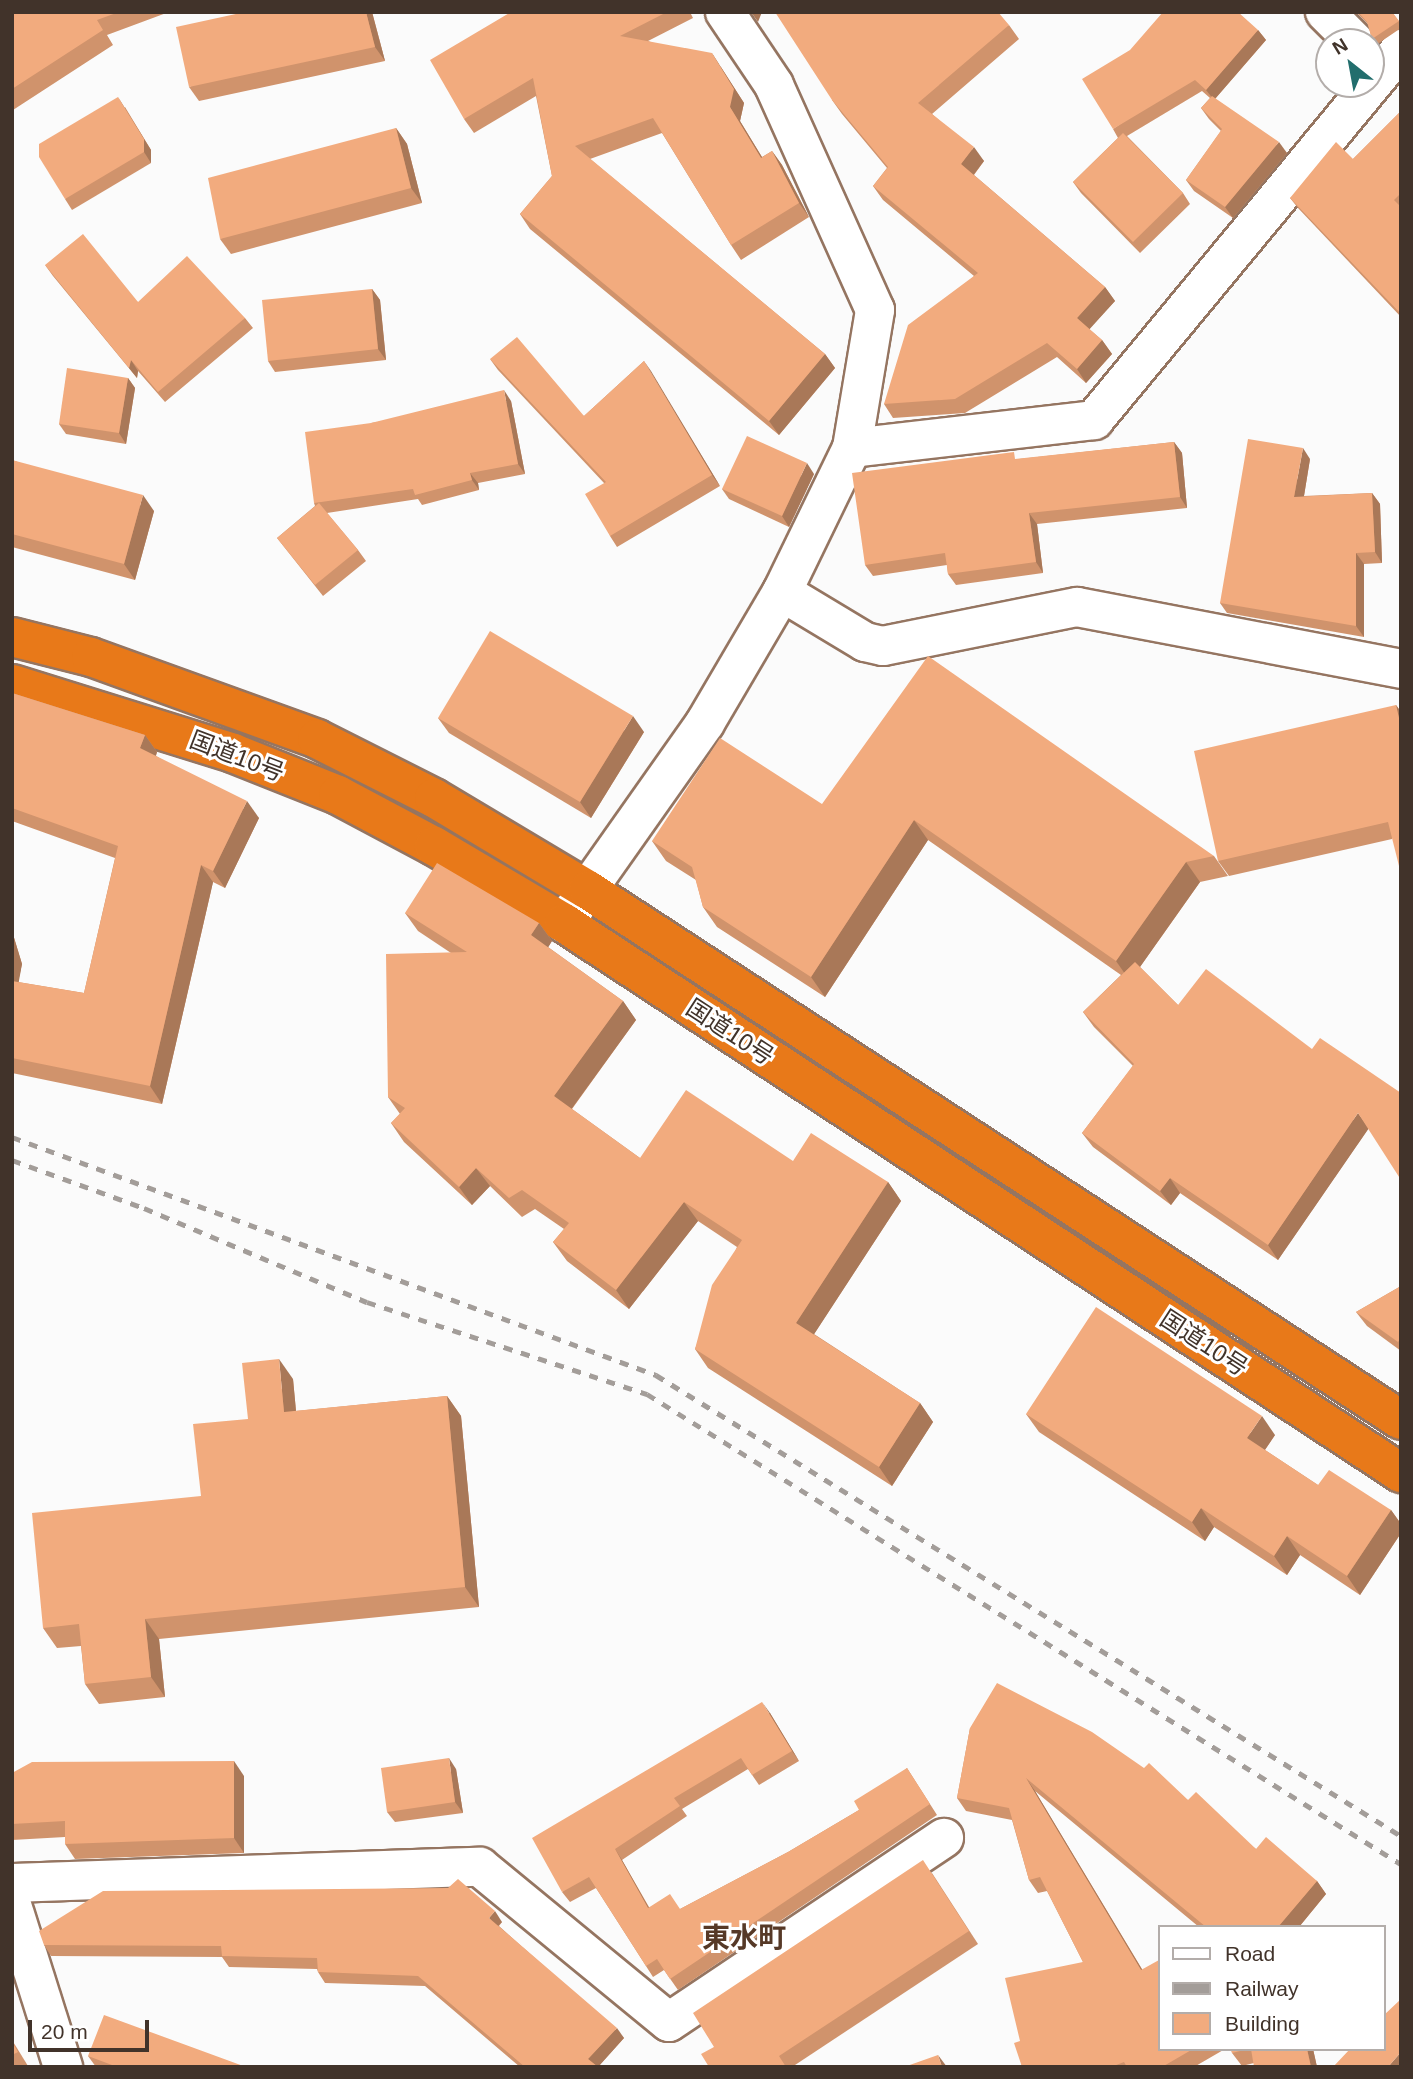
<!DOCTYPE html>
<meta charset="utf-8">
<style>
body{margin:0}
#map{position:relative;width:1413px;height:2079px;overflow:hidden;background:#fbfbfb;font-family:Helvetica,"Noto Sans JP",sans-serif}
div>[style]{position:absolute}
.roads{filter:drop-shadow(2px 0 #957561) drop-shadow(-2px 0 #957561) drop-shadow(0 2px #957561) drop-shadow(0 -2px #957561)}
.minor>*{height:38px;margin:-19px;padding:0 19px;transform-origin:19px;border-radius:19px;background:#fff}
.highway>*{height:38px;margin:-19px;padding:0 19px;transform-origin:19px;border-radius:19px;background:#e87919}
.rail>*{height:5px;margin-top:-2.5px;transform-origin:0;background:repeating-linear-gradient(90deg,#a39d99 0 9px,transparent 0 18px)}
.wall>*{inset:0;background:#d0936c}
.shaded-wall>*{inset:0;background:#a97858}
.building>*{inset:0;background:#f2ab7e}
span{translate:-50% -50%;white-space:nowrap;text-align:center;line-height:1.15;-webkit-text-stroke:6px #fff;paint-order:stroke}
.street-label{font-size:24px;color:#41332a}
.quarter-label{font-size:28px;color:#563927;font-weight:700}
.frame{position:absolute;inset:0;border:14px solid #41332a;pointer-events:none}
.legend{position:absolute;left:1158px;top:1925px;width:228px;height:126px;box-sizing:border-box;background:#fff;border:2px solid #b3adaa;margin:0;padding:9px 12px;list-style:none;font-size:21px;color:#41332a}
.legend li{display:flex;align-items:center;gap:14px;height:35px}
.legend b{width:35px;border:2px solid #b3adaa}
.north{position:absolute;left:1315px;top:28px;width:70px;height:70px;box-sizing:border-box;background:#fff;border:2px solid #b3adaa;border-radius:50%;rotate:329deg;font-size:19px;font-weight:700;line-height:28px;text-align:center;color:#41332a}
.north::after{content:'';display:block;margin:auto;width:24px;height:32px;background:#226e6d;clip-path:polygon(50% 0,100% 100%,50% 72%,0 100%)}
.scale{position:absolute;left:28px;top:2020px;width:121px;height:32px;box-sizing:border-box;border:4px solid #41332a;border-top:0;padding-left:9px;font-size:21px;line-height:24px;white-space:nowrap;color:#41332a;-webkit-text-stroke:5px #fff;paint-order:stroke}
</style>
<div id="map">
<div class="roads">
<div class="minor">
<div style="left:1325px;top:12px;width:42px;rotate:45deg"></div>
<div style="left:852px;top:448px;width:244px;rotate:-6.6deg"></div>
<div style="left:1094px;top:420px;width:482px;rotate:-50.4deg"></div>
<div style="left:782px;top:592px;width:97px;rotate:31.1deg"></div>
<div style="left:865px;top:642px;width:18px;rotate:13deg"></div>
<div style="left:883px;top:646px;width:198px;rotate:-11.4deg"></div>
<div style="left:1077px;top:607px;width:330px;rotate:10.8deg"></div>
<div style="left:564px;top:923px;width:245px;rotate:-54.8deg"></div>
<div style="left:705px;top:723px;width:152px;rotate:-59.6deg"></div>
<div style="left:782px;top:592px;width:160px;rotate:-64.1deg"></div>
<div style="left:852px;top:448px;width:140px;rotate:-80.5deg"></div>
<div style="left:875px;top:310px;width:247px;rotate:-114.2deg"></div>
<div style="left:774px;top:85px;width:88px;rotate:-123.9deg"></div>
<div style="left:12px;top:1883px;width:468px;rotate:-2deg"></div>
<div style="left:480px;top:1867px;width:244px;rotate:39.4deg"></div>
<div style="left:669px;top:2022px;width:331px;rotate:-33.8deg"></div>
<div style="left:12px;top:1905px;width:170px;rotate:72.5deg"></div>
</div>
<div class="highway">
<div style="left:12px;top:637px;width:81px;rotate:14.2deg"></div>
<div style="left:91px;top:657px;width:240px;rotate:19.9deg"></div>
<div style="left:317px;top:739px;width:131px;rotate:26.8deg"></div>
<div style="left:434px;top:798px;width:179px;rotate:30.9deg"></div>
<div style="left:588px;top:890px;width:970px;rotate:33.1deg"></div>
<div style="left:12px;top:684px;width:232px;rotate:17.3deg"></div>
<div style="left:233px;top:753px;width:113px;rotate:21.8deg"></div>
<div style="left:338px;top:795px;width:109px;rotate:28deg"></div>
<div style="left:434px;top:846px;width:151px;rotate:30.6deg"></div>
<div style="left:564px;top:923px;width:1002px;rotate:33.31deg"></div>
</div>
</div>
<div class="rail">
<div style="left:12px;top:1137px;width:687px;rotate:20.28deg"></div>
<div style="left:656px;top:1375px;width:876px;rotate:31.75deg"></div>
<div style="left:12px;top:1160px;width:140px;rotate:20deg"></div>
<div style="left:144px;top:1208px;width:242px;rotate:22.9deg"></div>
<div style="left:367px;top:1302px;width:295px;rotate:18.2deg"></div>
<div style="left:647px;top:1394px;width:888px;rotate:31.94deg"></div>
</div>
<div class="wall">
<div style="clip-path:polygon(12px 12px,169px 12px,107px 35px,113px 45px,13px 110px,12px 108px)"></div>
<div style="clip-path:polygon(372px 12px,385px 61px,199px 101px,189px 87px)"></div>
<div style="clip-path:polygon(511px 12px,690px 12px,693px 18px,648px 41px,721px 67px,744px 103px,740px 121px,762px 157px,772px 151px,782px 165px,809px 217px,741px 260px,731px 245px,662px 133px,590px 159px,825px 354px,835px 368px,779px 435px,530px 229px,520px 214px,552px 176px,536px 96px,474px 133px,464px 119px)"></div>
<div style="clip-path:polygon(1356px 12px,1392px 12px,1401px 24px,1401px 28px,1376px 45px,1372px 39px,1368px 24px)"></div>
<div style="clip-path:polygon(1009px 25px,1019px 39px,932px 114px,984px 161px,974px 175px,1105px 287px,1115px 301px,1089px 329px,1102px 340px,1112px 354px,1086px 383px,1057px 357px,965px 413px,893px 418px,884px 404px,974px 276px,883px 200px,873px 186px,887px 168px,842px 114px,832px 100px)"></div>
<div style="clip-path:polygon(1258px 30px,1266px 40px,1215px 99px,1287px 153px,1233px 218px,1194px 191px,1186px 180px,1221px 131px,1209px 119px,1201px 108px,1210px 98px,1202px 91px,1127px 136px,1183px 193px,1190px 204px,1140px 253px,1081px 193px,1073px 182px,1118px 138px,1113px 129px)"></div>
<div style="clip-path:polygon(125px 107px,151px 150px,151px 163px,72px 210px,65px 199px)"></div>
<div style="clip-path:polygon(1401px 111px,1401px 317px,1298px 208px,1290px 198px,1353px 159px)"></div>
<div style="clip-path:polygon(396px 128px,407px 144px,422px 203px,231px 254px,220px 239px)"></div>
<div style="clip-path:polygon(45px 265px,138px 302px,245px 318px,253px 328px,165px 402px,138px 371px,137px 378px,53px 276px)"></div>
<div style="clip-path:polygon(372px 289px,380px 300px,386px 360px,275px 372px,268px 361px)"></div>
<div style="clip-path:polygon(490px 359px,584px 416px,644px 361px,720px 486px,617px 547px,610px 536px,604px 483px,498px 370px)"></div>
<div style="clip-path:polygon(128px 378px,135px 388px,126px 444px,66px 434px,59px 424px)"></div>
<div style="clip-path:polygon(511px 401px,525px 474px,478px 483px,479px 490px,422px 505px,418px 499px,327px 513px,358px 550px,366px 561px,323px 596px,277px 538px,315px 506px,314px 503px,371px 423px)"></div>
<div style="clip-path:polygon(1174px 442px,1182px 453px,1187px 508px,1037px 524px,1043px 573px,956px 585px,948px 574px,947px 565px,873px 576px,865px 565px,1019px 459px)"></div>
<div style="clip-path:polygon(1310px 459px,1304px 496px,1372px 493px,1380px 504px,1382px 563px,1364px 564px,1364px 637px,1227px 613px,1220px 603px)"></div>
<div style="clip-path:polygon(12px 460px,154px 511px,135px 580px,12px 547px)"></div>
<div style="clip-path:polygon(814px 474px,789px 527px,729px 499px,722px 489px)"></div>
<div style="clip-path:polygon(12px 693px,145px 735px,157px 752px,156px 756px,259px 818px,225px 888px,213px 882px,162px 1104px,12px 1073px,12px 931px,22px 964px,18px 982px,84px 993px,115px 858px,12px 821px)"></div>
<div style="clip-path:polygon(1396px 705px,1401px 712px,1392px 839px,1229px 876px,1218px 861px)"></div>
<div style="clip-path:polygon(438px 718px,644px 732px,591px 818px,449px 733px)"></div>
<div style="clip-path:polygon(822px 804px,1214px 856px,1228px 876px,1200px 882px,1140px 967px,1178px 1005px,1368px 1129px,1278px 1260px,1180px 1193px,1171px 1205px,1093px 1147px,1082px 1133px,1133px 1066px,1094px 1027px,1083px 1012px,1121px 975px,928px 840px,825px 997px,717px 927px,703px 907px,696px 880px,666px 861px,652px 841px)"></div>
<div style="clip-path:polygon(405px 913px,539px 923px,552px 941px,548px 947px,623px 1001px,636px 1020px,572px 1109px,640px 1158px,793px 1161px,888px 1182px,901px 1201px,814px 1334px,920px 1403px,933px 1422px,892px 1486px,708px 1368px,695px 1349px,737px 1247px,698px 1221px,629px 1309px,567px 1261px,553px 1242px,564px 1229px,535px 1209px,522px 1217px,490px 1186px,472px 1205px,404px 1142px,391px 1123px,400px 1114px,388px 1097px,451px 953px,418px 931px)"></div>
<div style="clip-path:polygon(1401px 1286px,1401px 1351px,1367px 1326px,1356px 1312px)"></div>
<div style="clip-path:polygon(293px 1379px,296px 1411px,447px 1396px,461px 1416px,479px 1607px,159px 1639px,165px 1697px,99px 1704px,85px 1684px,81px 1646px,57px 1648px,43px 1628px,201px 1496px,248px 1419px)"></div>
<div style="clip-path:polygon(1026px 1414px,1275px 1435px,1265px 1450px,1318px 1485px,1391px 1510px,1401px 1524px,1401px 1533px,1360px 1595px,1300px 1555px,1287px 1575px,1214px 1527px,1205px 1541px,1039px 1432px)"></div>
<div style="clip-path:polygon(770px 1713px,799px 1761px,759px 1785px,748px 1769px,682px 1809px,687px 1816px,622px 1860px,649px 1907px,680px 1909px,788px 1852px,859px 1810px,907px 1768px,937px 1815px,678px 1990px,664px 1970px,653px 1977px,596px 1888px,570px 1902px,562px 1892px)"></div>
<div style="clip-path:polygon(970px 1728px,1188px 1800px,1256px 1849px,1317px 1881px,1326px 1894px,1299px 1927px,1199px 1927px,1035px 1791px,1142px 1969px,1159px 2049px,1225px 2049px,1194px 2067px,1022px 2067px,1020px 2041px,1083px 1962px,1047px 1891px,1038px 1893px,1029px 1880px,1012px 1820px,966px 1811px,957px 1798px)"></div>
<div style="clip-path:polygon(456px 1769px,463px 1813px,395px 1822px,387px 1812px)"></div>
<div style="clip-path:polygon(12px 1773px,244px 1776px,244px 1853px,75px 1859px,65px 1844px,65px 1837px,12px 1840px)"></div>
<div style="clip-path:polygon(932px 1873px,978px 1944px,792px 2067px,709px 2067px,714px 2047px)"></div>
<div style="clip-path:polygon(502px 1922px,499px 1926px,624px 2038px,598px 2067px,520px 2067px,425px 1986px,325px 1983px,318px 1972px,317px 1969px,229px 1967px,222px 1957px,51px 1956px,44px 1945px)"></div>
<div style="clip-path:polygon(12px 2040px,28px 2066px,27px 2067px,12px 2067px)"></div>
<div style="clip-path:polygon(1231px 2049px,1313px 2049px,1317px 2067px,1254px 2063px,1242px 2066px,1232px 2053px)"></div>
<div style="clip-path:polygon(88px 2056px,246px 2067px,96px 2067px)"></div>
</div>
<div class="shaded-wall">
<div style="clip-path:polygon(366px 12px,372px 12px,385px 61px,375px 47px)"></div>
<div style="clip-path:polygon(751px 12px,762px 12px,758px 22px)"></div>
<div style="clip-path:polygon(1258px 30px,1266px 40px,1214px 100px,1206px 90px)"></div>
<div style="clip-path:polygon(712px 53px,744px 103px,740px 121px,771px 172px,761px 158px,730px 107px)"></div>
<div style="clip-path:polygon(118px 97px,151px 150px,151px 163px,144px 152px)"></div>
<div style="clip-path:polygon(396px 128px,407px 144px,422px 203px,411px 188px)"></div>
<div style="clip-path:polygon(1279px 142px,1287px 153px,1233px 218px,1225px 207px)"></div>
<div style="clip-path:polygon(974px 147px,984px 161px,971px 178px,961px 164px)"></div>
<div style="clip-path:polygon(772px 151px,782px 165px,809px 217px,799px 203px)"></div>
<div style="clip-path:polygon(1105px 287px,1115px 301px,1087px 332px,1077px 318px)"></div>
<div style="clip-path:polygon(372px 289px,380px 300px,386px 360px,378px 349px)"></div>
<div style="clip-path:polygon(1102px 340px,1112px 354px,1086px 383px,1077px 369px)"></div>
<div style="clip-path:polygon(825px 354px,835px 368px,779px 435px,769px 421px)"></div>
<div style="clip-path:polygon(131px 360px,138px 371px,137px 378px,129px 368px)"></div>
<div style="clip-path:polygon(644px 361px,651px 371px,720px 486px,712px 475px)"></div>
<div style="clip-path:polygon(128px 378px,135px 388px,126px 444px,119px 433px)"></div>
<div style="clip-path:polygon(504px 390px,511px 401px,525px 474px,518px 464px)"></div>
<div style="clip-path:polygon(1174px 442px,1182px 453px,1187px 508px,1180px 497px)"></div>
<div style="clip-path:polygon(1303px 448px,1310px 459px,1302px 508px,1294px 497px)"></div>
<div style="clip-path:polygon(807px 463px,814px 474px,789px 527px,782px 516px)"></div>
<div style="clip-path:polygon(470px 473px,478px 483px,479px 490px,472px 480px)"></div>
<div style="clip-path:polygon(1372px 493px,1380px 504px,1382px 563px,1375px 552px)"></div>
<div style="clip-path:polygon(143px 495px,154px 511px,135px 580px,124px 564px)"></div>
<div style="clip-path:polygon(1029px 513px,1037px 524px,1043px 573px,1036px 562px)"></div>
<div style="clip-path:polygon(1356px 553px,1364px 564px,1364px 637px,1356px 626px)"></div>
<div style="clip-path:polygon(1396px 705px,1401px 712px,1401px 727px)"></div>
<div style="clip-path:polygon(633px 716px,644px 732px,591px 818px,580px 802px)"></div>
<div style="clip-path:polygon(145px 735px,157px 752px,152px 766px,140px 748px)"></div>
<div style="clip-path:polygon(247px 801px,259px 818px,225px 888px,213px 871px)"></div>
<div style="clip-path:polygon(914px 820px,928px 840px,825px 997px,811px 977px)"></div>
<div style="clip-path:polygon(1186px 862px,1200px 882px,1130px 981px,1116px 961px)"></div>
<div style="clip-path:polygon(201px 865px,213px 882px,162px 1104px,150px 1086px)"></div>
<div style="clip-path:polygon(539px 923px,552px 941px,544px 954px,531px 935px)"></div>
<div style="clip-path:polygon(12px 931px,22px 964px,16px 997px,12px 992px)"></div>
<div style="clip-path:polygon(623px 1001px,636px 1020px,567px 1115px,554px 1096px)"></div>
<div style="clip-path:polygon(1358px 1113px,1369px 1128px,1278px 1260px,1268px 1245px)"></div>
<div style="clip-path:polygon(476px 1168px,490px 1186px,472px 1205px,459px 1187px)"></div>
<div style="clip-path:polygon(1170px 1178px,1180px 1193px,1171px 1205px,1160px 1191px)"></div>
<div style="clip-path:polygon(888px 1182px,901px 1201px,809px 1342px,796px 1323px)"></div>
<div style="clip-path:polygon(684px 1202px,698px 1221px,629px 1309px,616px 1290px)"></div>
<div style="clip-path:polygon(279px 1359px,293px 1379px,298px 1433px,284px 1412px)"></div>
<div style="clip-path:polygon(447px 1396px,461px 1416px,479px 1607px,465px 1587px)"></div>
<div style="clip-path:polygon(920px 1403px,933px 1422px,892px 1486px,879px 1467px)"></div>
<div style="clip-path:polygon(1262px 1416px,1275px 1435px,1260px 1457px,1247px 1438px)"></div>
<div style="clip-path:polygon(1201px 1508px,1214px 1527px,1205px 1541px,1192px 1522px)"></div>
<div style="clip-path:polygon(1391px 1510px,1401px 1524px,1401px 1533px,1360px 1595px,1347px 1576px)"></div>
<div style="clip-path:polygon(1287px 1536px,1300px 1555px,1287px 1575px,1274px 1556px)"></div>
<div style="clip-path:polygon(145px 1619px,159px 1639px,165px 1697px,151px 1677px)"></div>
<div style="clip-path:polygon(762px 1702px,770px 1713px,799px 1761px,792px 1751px)"></div>
<div style="clip-path:polygon(449px 1758px,456px 1769px,463px 1813px,455px 1802px)"></div>
<div style="clip-path:polygon(234px 1761px,244px 1776px,244px 1853px,234px 1838px)"></div>
<div style="clip-path:polygon(1026px 1778px,1035px 1791px,1150px 1983px,1141px 1970px)"></div>
<div style="clip-path:polygon(615px 1849px,622px 1860px,655px 1919px,648px 1908px)"></div>
<div style="clip-path:polygon(1317px 1881px,1326px 1894px,1299px 1927px,1278px 1927px)"></div>
<div style="clip-path:polygon(495px 1911px,502px 1922px,496px 1928px,489px 1918px)"></div>
<div style="clip-path:polygon(617px 2028px,624px 2038px,598px 2067px,588px 2059px)"></div>
<div style="clip-path:polygon(1307px 2049px,1313px 2049px,1317px 2067px,1311px 2067px)"></div>
<div style="clip-path:polygon(1401px 2052px,1401px 2067px,1388px 2067px)"></div>
<div style="clip-path:polygon(938px 2055px,947px 2067px,942px 2067px)"></div>
</div>
<div class="building">
<div style="clip-path:polygon(12px 12px,119px 12px,97px 20px,103px 30px,12px 89px)"></div>
<div style="clip-path:polygon(245px 12px,366px 12px,375px 47px,189px 87px,176px 27px)"></div>
<div style="clip-path:polygon(511px 12px,667px 12px,620px 36px,712px 53px,734px 89px,730px 107px,761px 158px,772px 151px,799px 203px,731px 245px,653px 118px,575px 146px,825px 354px,769px 421px,520px 214px,552px 176px,533px 78px,464px 119px,430px 60px)"></div>
<div style="clip-path:polygon(775px 12px,998px 12px,1009px 25px,918px 103px,974px 147px,961px 164px,1105px 287px,1077px 318px,1102px 340px,1077px 369px,1047px 343px,955px 399px,884px 404px,908px 325px,978px 273px,873px 186px,888px 167px,832px 100px)"></div>
<div style="clip-path:polygon(1163px 12px,1238px 12px,1258px 30px,1206px 90px,1195px 80px,1113px 129px,1082px 79px,1130px 50px)"></div>
<div style="clip-path:polygon(1358px 12px,1392px 12px,1399px 21px,1372px 39px,1367px 22px)"></div>
<div style="clip-path:polygon(1212px 96px,1279px 142px,1225px 207px,1186px 180px,1222px 129px,1201px 108px)"></div>
<div style="clip-path:polygon(118px 97px,144px 139px,144px 152px,65px 199px,39px 157px,39px 144px)"></div>
<div style="clip-path:polygon(1401px 111px,1401px 193px,1394px 200px,1401px 207px,1401px 314px,1290px 198px,1336px 142px,1353px 159px)"></div>
<div style="clip-path:polygon(396px 128px,411px 188px,220px 239px,208px 178px)"></div>
<div style="clip-path:polygon(1123px 133px,1183px 193px,1133px 242px,1073px 182px)"></div>
<div style="clip-path:polygon(83px 234px,138px 302px,187px 256px,245px 318px,158px 392px,131px 360px,129px 368px,45px 265px)"></div>
<div style="clip-path:polygon(372px 289px,378px 349px,268px 361px,262px 300px)"></div>
<div style="clip-path:polygon(517px 337px,584px 416px,644px 361px,712px 475px,610px 536px,585px 494px,606px 482px,490px 359px)"></div>
<div style="clip-path:polygon(67px 368px,128px 378px,119px 433px,59px 424px)"></div>
<div style="clip-path:polygon(504px 390px,518px 464px,470px 473px,472px 480px,415px 495px,413px 489px,314px 503px,305px 432px,371px 423px)"></div>
<div style="clip-path:polygon(747px 436px,807px 463px,782px 516px,722px 489px)"></div>
<div style="clip-path:polygon(1248px 439px,1303px 448px,1294px 497px,1372px 493px,1375px 552px,1356px 553px,1356px 626px,1220px 603px)"></div>
<div style="clip-path:polygon(1174px 442px,1180px 497px,1029px 513px,1036px 562px,948px 574px,945px 553px,865px 565px,852px 473px,1014px 452px,1015px 459px)"></div>
<div style="clip-path:polygon(12px 460px,143px 495px,124px 564px,12px 534px)"></div>
<div style="clip-path:polygon(319px 503px,358px 550px,315px 585px,277px 538px)"></div>
<div style="clip-path:polygon(490px 631px,633px 716px,580px 802px,438px 718px)"></div>
<div style="clip-path:polygon(928px 656px,1214px 856px,1186px 862px,1116px 961px,914px 820px,811px 977px,703px 907px,692px 867px,652px 841px,720px 738px,822px 804px)"></div>
<div style="clip-path:polygon(12px 693px,145px 735px,140px 748px,247px 801px,213px 871px,201px 865px,150px 1086px,12px 1058px,12px 981px,84px 993px,118px 846px,12px 808px)"></div>
<div style="clip-path:polygon(1396px 705px,1401px 727px,1401px 874px,1388px 822px,1218px 861px,1194px 751px)"></div>
<div style="clip-path:polygon(437px 863px,539px 923px,531px 935px,623px 1001px,554px 1096px,640px 1158px,686px 1090px,793px 1161px,811px 1133px,888px 1182px,796px 1323px,920px 1403px,879px 1467px,695px 1349px,712px 1285px,742px 1240px,684px 1202px,616px 1290px,553px 1242px,569px 1223px,522px 1190px,509px 1198px,476px 1168px,459px 1187px,391px 1123px,405px 1108px,388px 1097px,386px 954px,467px 952px,405px 913px)"></div>
<div style="clip-path:polygon(1135px 962px,1178px 1005px,1206px 969px,1312px 1049px,1320px 1038px,1401px 1093px,1401px 1180px,1358px 1113px,1268px 1245px,1170px 1178px,1160px 1191px,1082px 1133px,1134px 1064px,1083px 1012px)"></div>
<div style="clip-path:polygon(1401px 1286px,1401px 1338px,1398px 1342px,1356px 1312px)"></div>
<div style="clip-path:polygon(1096px 1307px,1262px 1416px,1247px 1438px,1318px 1485px,1329px 1470px,1391px 1510px,1347px 1576px,1287px 1536px,1274px 1556px,1201px 1508px,1192px 1522px,1026px 1414px)"></div>
<div style="clip-path:polygon(279px 1359px,284px 1412px,447px 1396px,465px 1587px,145px 1619px,151px 1677px,85px 1684px,79px 1624px,43px 1628px,32px 1513px,201px 1496px,193px 1424px,248px 1419px,242px 1363px)"></div>
<div style="clip-path:polygon(997px 1683px,1092px 1732px,1144px 1768px,1149px 1763px,1188px 1800px,1196px 1792px,1256px 1849px,1266px 1837px,1317px 1881px,1278px 1927px,1206px 1927px,1026px 1778px,1141px 1970px,1159px 1960px,1159px 2049px,1193px 2049px,1162px 2067px,1127px 2067px,1124px 2062px,1111px 2067px,1022px 2067px,1014px 2043px,1020px 2041px,1005px 1978px,1083px 1962px,1040px 1877px,1029px 1880px,1009px 1808px,957px 1798px,970px 1728px)"></div>
<div style="clip-path:polygon(762px 1702px,792px 1751px,752px 1775px,741px 1758px,674px 1798px,680px 1806px,615px 1849px,648px 1908px,670px 1894px,680px 1909px,788px 1852px,859px 1810px,854px 1801px,907px 1768px,930px 1804px,670px 1979px,657px 1959px,646px 1966px,589px 1877px,562px 1892px,532px 1838px)"></div>
<div style="clip-path:polygon(449px 1758px,455px 1802px,387px 1812px,381px 1768px)"></div>
<div style="clip-path:polygon(234px 1761px,234px 1838px,65px 1844px,65px 1821px,12px 1824px,12px 1773px,32px 1762px)"></div>
<div style="clip-path:polygon(923px 1860px,969px 1931px,779px 2056px,786px 2067px,709px 2067px,701px 2054px,714px 2047px,693px 2013px)"></div>
<div style="clip-path:polygon(458px 1879px,495px 1911px,489px 1918px,617px 2028px,588px 2059px,598px 2067px,525px 2067px,418px 1976px,318px 1972px,317px 1958px,222px 1956px,221px 1946px,44px 1945px,39px 1931px,103px 1891px,448px 1888px)"></div>
<div style="clip-path:polygon(1401px 1999px,1401px 2052px,1388px 2067px,1333px 2067px,1350px 2049px,1383px 2049px,1383px 2016px)"></div>
<div style="clip-path:polygon(104px 2015px,246px 2067px,111px 2067px,112px 2065px,88px 2056px)"></div>
<div style="clip-path:polygon(12px 2042px,18px 2052px,12px 2055px)"></div>
<div style="clip-path:polygon(1231px 2049px,1248px 2049px,1232px 2053px)"></div>
<div style="clip-path:polygon(1251px 2049px,1307px 2049px,1311px 2067px,1254px 2067px)"></div>
<div style="clip-path:polygon(938px 2055px,942px 2067px,904px 2067px)"></div>
</div>
<div class="street-label">
<span style="left:237px;top:756px;rotate:21deg">国道10号</span>
<span style="left:730px;top:1032px;rotate:33deg">国道10号</span>
<span style="left:1204px;top:1343px;rotate:33deg">国道10号</span>
</div>
<div class="quarter-label">
<span style="left:744px;top:1938px">東水町</span>
</div>
<div class="frame"></div>
<ul class="legend">
<li><b style="height:9px;background:#fff"></b>Road</li>
<li><b style="height:9px;background:#a39d99"></b>Railway</li>
<li><b style="height:19px;background:#f2ab7e"></b>Building</li>
</ul>
<div class="north">N</div>
<div class="scale">20 m</div>
</div>
